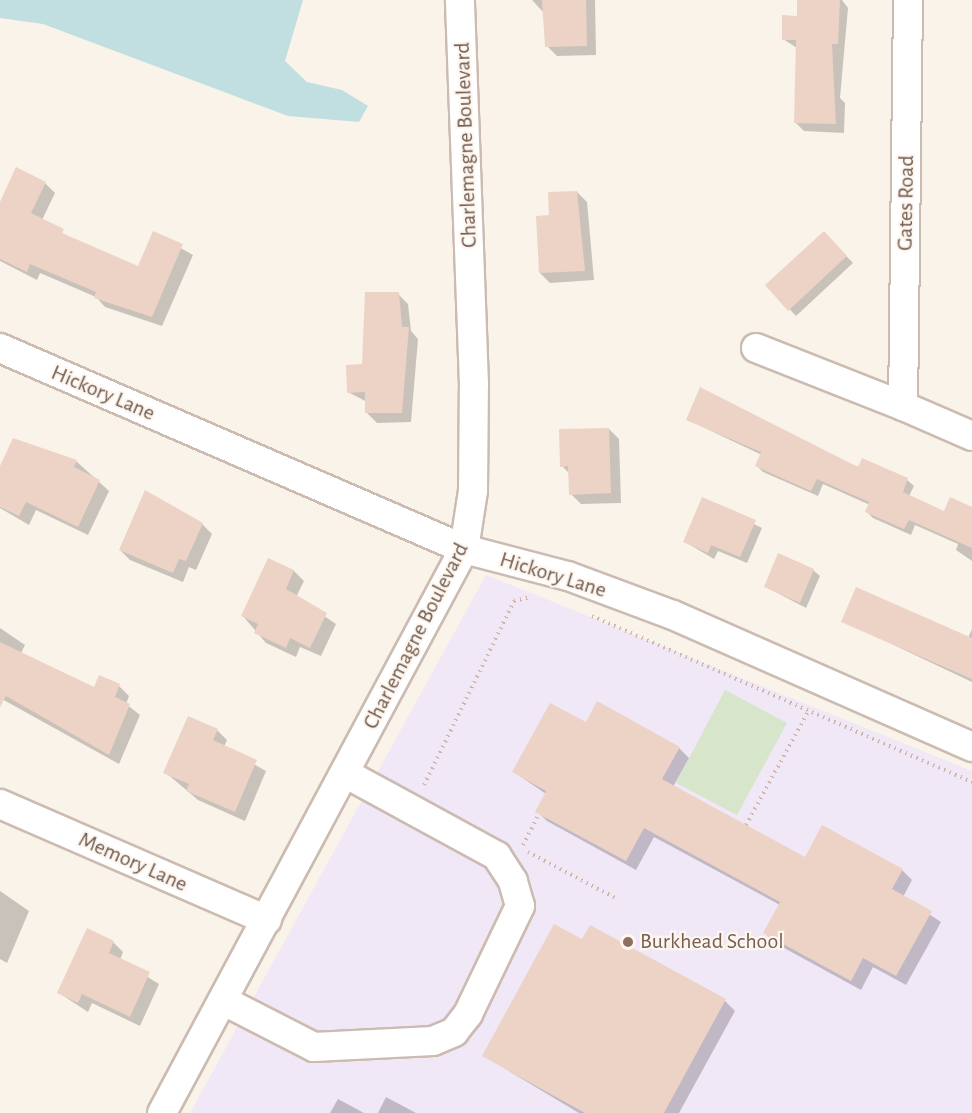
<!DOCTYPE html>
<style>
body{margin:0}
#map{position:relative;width:972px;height:1113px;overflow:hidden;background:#faf3ea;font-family:"Alegreya Sans",sans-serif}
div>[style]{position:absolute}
.education>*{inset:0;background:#f0e7f7}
.green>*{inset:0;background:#d7e6ca}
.water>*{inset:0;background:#c1dee1}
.shadow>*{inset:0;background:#0003}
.building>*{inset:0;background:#ecd3c5}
.path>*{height:4px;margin-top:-2px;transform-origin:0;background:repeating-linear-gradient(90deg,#d1b6a8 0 1.5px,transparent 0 6px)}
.roads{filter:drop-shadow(2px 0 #cbbbb1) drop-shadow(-2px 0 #cbbbb1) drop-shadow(0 2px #cbbbb1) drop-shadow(0 -2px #cbbbb1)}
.minor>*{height:28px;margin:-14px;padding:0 14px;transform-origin:14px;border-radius:14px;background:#fff}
.dots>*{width:16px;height:16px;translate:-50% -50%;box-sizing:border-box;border:3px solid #fdf7f0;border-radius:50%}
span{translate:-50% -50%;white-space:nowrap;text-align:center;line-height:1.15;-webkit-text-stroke:4.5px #fdf7f0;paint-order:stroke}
.street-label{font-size:22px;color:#725b51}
.education-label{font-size:22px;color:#785e54}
.left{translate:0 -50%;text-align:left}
</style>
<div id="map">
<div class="education">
<div style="clip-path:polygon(486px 575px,972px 771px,972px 1113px,190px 1113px)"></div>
</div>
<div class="green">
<div style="clip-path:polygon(725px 690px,787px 723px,737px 815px,676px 783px)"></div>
</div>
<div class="water">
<div style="clip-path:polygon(0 0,303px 0,285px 61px,307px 82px,342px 90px,368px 106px,359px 122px,288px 116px,43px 24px,0 18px)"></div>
</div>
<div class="shadow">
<div style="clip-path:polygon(532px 0,595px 0,596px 55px,557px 56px,547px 46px,544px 13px)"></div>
<div style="clip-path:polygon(799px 0,842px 0,848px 8px,840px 98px,845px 103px,844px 133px,804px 131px,796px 123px,797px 48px,783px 39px,799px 17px)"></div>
<div style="clip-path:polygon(45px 183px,55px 193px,42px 220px,73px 240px,139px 268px,154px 233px,193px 255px,162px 326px,105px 307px,96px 297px,40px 273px,37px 280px,0 261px,0 205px)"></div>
<div style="clip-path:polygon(577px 192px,587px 202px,594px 280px,550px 283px,540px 273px,550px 216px)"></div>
<div style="clip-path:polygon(824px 233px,853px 263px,796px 316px,767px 285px)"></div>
<div style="clip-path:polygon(398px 294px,408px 304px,411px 331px,418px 339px,411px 422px,377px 423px,367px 413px,367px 402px,348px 392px)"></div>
<div style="clip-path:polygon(688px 420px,907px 480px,914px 486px,909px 496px,945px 513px,972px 509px,972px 561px,956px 550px,958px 544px,915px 525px,911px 535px,873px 518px,867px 512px,870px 505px,823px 484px,818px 496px,763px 472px,757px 466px,762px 455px)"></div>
<div style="clip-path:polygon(609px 429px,619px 439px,621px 503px,581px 504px,571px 494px,570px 474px,562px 466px)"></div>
<div style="clip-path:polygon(76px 461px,109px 491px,88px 535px,36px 510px,29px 525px,0 508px,0 470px)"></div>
<div style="clip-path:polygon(703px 499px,762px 528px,747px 563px,718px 551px,714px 559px,685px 542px)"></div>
<div style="clip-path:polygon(202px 524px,212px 534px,196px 570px,189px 567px,183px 582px,130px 560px,120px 550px)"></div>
<div style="clip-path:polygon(268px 560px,294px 571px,304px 581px,296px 597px,336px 624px,321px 656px,300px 647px,296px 657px,266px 643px,242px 615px)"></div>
<div style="clip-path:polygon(813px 570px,820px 576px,806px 608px,766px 587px)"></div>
<div style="clip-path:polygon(843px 621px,968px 638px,972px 629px,972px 682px)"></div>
<div style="clip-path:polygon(0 628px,25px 645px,19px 657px,95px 689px,119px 686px,129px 696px,126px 704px,140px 715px,119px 764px,0 698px)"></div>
<div style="clip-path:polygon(587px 724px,679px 748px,689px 758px,673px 787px,805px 859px,902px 870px,912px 880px,903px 897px,941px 922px,906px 985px,873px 967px,861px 990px,775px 943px,765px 933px,780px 905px,654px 837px,636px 870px,547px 821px,537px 811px,546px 794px,514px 772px)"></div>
<div style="clip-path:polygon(217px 730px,227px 740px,224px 747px,266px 771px,245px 821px,198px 800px,165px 772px)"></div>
<div style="clip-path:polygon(0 891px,29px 911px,7px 963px,0 959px)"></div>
<div style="clip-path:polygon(582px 941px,725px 1001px,735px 1011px,679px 1113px,579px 1113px,484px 1056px)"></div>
<div style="clip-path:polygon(113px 942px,123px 952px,120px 960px,159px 984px,140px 1026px,92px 1003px,88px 1012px,59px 993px)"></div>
<div style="clip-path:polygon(386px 1097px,416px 1113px,378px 1113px)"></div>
<div style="clip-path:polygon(338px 1099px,364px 1113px,330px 1113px)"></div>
</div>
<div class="building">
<div style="clip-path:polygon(542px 0,586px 0,587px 46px,545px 47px)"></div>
<div style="clip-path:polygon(797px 0,840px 0,838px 44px,832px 44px,836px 124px,794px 123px,796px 40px,782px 40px,782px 15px,797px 16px)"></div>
<div style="clip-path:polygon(16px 167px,46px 182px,31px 213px,64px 229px,62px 233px,138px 266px,153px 231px,183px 244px,152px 317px,94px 298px,96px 292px,30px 264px,27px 272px,0 259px,0 202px)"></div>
<div style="clip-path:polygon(577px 191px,585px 271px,539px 273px,536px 216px,549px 215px,548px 192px)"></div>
<div style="clip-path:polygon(824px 231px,847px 256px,788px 311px,765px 285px)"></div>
<div style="clip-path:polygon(365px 292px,399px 292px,402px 327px,409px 327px,402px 413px,365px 413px,365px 392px,347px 393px,346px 365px,362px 364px)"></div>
<div style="clip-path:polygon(700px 387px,858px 467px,862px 458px,908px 478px,903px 492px,944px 511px,950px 497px,972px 507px,972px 548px,909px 520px,904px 529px,865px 512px,869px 502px,817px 479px,811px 491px,755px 466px,761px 452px,686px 420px)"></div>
<div style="clip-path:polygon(609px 428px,611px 493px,569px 495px,568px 466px,560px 467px,559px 429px)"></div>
<div style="clip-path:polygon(13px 438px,77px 460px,74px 467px,100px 480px,78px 527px,26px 502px,19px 516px,0 507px,0 466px)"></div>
<div style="clip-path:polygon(145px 490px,203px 523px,186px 561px,179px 559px,173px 573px,119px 550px)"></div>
<div style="clip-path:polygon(702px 497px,756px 520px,740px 557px,711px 545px,708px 553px,683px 542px)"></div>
<div style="clip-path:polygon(778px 553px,814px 569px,800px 603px,764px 587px)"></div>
<div style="clip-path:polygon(268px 558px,294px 570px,286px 589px,327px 613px,310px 648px,290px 638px,286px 648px,254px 633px,258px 624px,241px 616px)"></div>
<div style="clip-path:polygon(856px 587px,972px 638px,972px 679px,841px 622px)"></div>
<div style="clip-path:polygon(0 642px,94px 687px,99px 675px,120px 684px,115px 697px,130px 704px,109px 755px,6px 696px,0 707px)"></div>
<div style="clip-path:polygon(597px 701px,680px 747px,662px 779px,805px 857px,822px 825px,903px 869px,892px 889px,932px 911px,896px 976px,863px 958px,851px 981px,763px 933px,780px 902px,644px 828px,626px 861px,535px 812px,546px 791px,512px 772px,550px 703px,586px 722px)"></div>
<div style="clip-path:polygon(188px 716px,218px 729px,213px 740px,257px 760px,235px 812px,186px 791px,189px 784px,163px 773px)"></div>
<div style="clip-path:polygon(554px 924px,582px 939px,590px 925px,726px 999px,664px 1113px,585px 1113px,482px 1056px)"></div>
<div style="clip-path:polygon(87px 928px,114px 941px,109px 953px,150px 972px,130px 1017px,82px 994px,78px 1003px,57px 993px)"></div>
</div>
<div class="path">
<div style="left:592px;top:616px;width:415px;rotate:23.6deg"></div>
<div style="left:424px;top:785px;width:205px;rotate:-63.9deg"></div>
<div style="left:514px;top:601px;width:17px;rotate:-13deg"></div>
<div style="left:746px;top:825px;width:131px;rotate:-61.3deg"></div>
<div style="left:523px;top:845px;width:35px;rotate:-63deg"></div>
<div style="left:528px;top:852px;width:101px;rotate:27.8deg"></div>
</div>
<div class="roads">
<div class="minor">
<div style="left:908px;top:0;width:406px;rotate:90.7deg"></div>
<div style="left:903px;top:406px;width:75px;rotate:23.5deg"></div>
<div style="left:0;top:348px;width:506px;rotate:23.42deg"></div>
<div style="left:464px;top:549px;width:107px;rotate:14.6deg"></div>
<div style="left:568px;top:576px;width:112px;rotate:20.4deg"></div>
<div style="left:673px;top:615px;width:327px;rotate:23.8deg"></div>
<div style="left:756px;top:348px;width:158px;rotate:21.5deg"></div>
<div style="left:0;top:804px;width:291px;rotate:23.5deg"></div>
<div style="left:224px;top:1001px;width:101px;rotate:27.1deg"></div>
<div style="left:314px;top:1047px;width:119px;rotate:-2.9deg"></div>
<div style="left:433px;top:1041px;width:23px;rotate:-23deg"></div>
<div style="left:454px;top:1032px;width:23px;rotate:-52deg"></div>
<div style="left:468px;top:1014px;width:120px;rotate:-64.3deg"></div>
<div style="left:520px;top:906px;width:26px;rotate:-106deg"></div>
<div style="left:513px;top:881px;width:30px;rotate:-123deg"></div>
<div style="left:497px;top:856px;width:173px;rotate:-151.4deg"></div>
<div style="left:162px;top:1113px;width:640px;rotate:-61.83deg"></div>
<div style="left:464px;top:549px;width:59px;rotate:-81.2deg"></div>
<div style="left:473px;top:491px;width:106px;rotate:-89.5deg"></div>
<div style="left:474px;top:385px;width:385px;rotate:-92.1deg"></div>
</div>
</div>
<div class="dots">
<div style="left:628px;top:942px;background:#8d6e63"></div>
</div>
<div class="street-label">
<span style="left:466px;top:145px;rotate:-92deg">Charlemagne Boulevard</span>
<span style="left:906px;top:203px;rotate:-89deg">Gates Road</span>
<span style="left:103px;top:393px;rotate:23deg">Hickory Lane</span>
<span style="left:553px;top:575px;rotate:17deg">Hickory Lane</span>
<span style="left:416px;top:636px;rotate:-63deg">Charlemagne Boulevard</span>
<span style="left:133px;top:862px;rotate:24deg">Memory Lane</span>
</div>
<div class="education-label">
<span class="left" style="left:640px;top:942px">Burkhead School</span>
</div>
</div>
